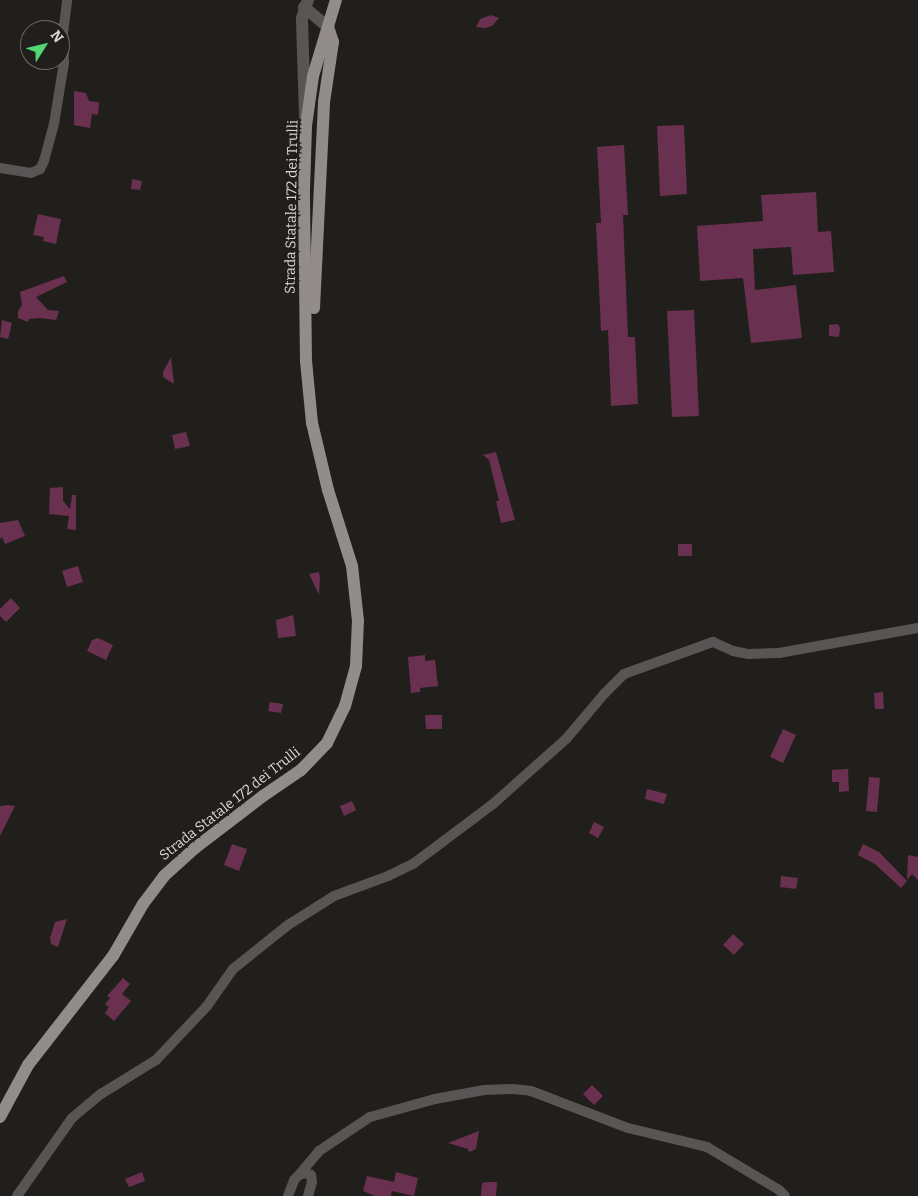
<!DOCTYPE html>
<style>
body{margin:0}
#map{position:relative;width:918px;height:1196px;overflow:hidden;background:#211f1b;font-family:Bitter,serif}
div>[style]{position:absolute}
.building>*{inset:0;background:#693050}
.minor>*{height:10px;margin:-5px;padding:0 5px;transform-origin:5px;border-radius:5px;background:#585655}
.tertiary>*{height:12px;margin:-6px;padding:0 6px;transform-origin:6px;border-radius:6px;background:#585655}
.primary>*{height:12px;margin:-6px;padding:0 6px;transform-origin:6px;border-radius:6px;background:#928d8b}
span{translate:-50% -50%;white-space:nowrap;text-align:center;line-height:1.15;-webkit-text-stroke:4px #211f1b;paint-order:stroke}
.street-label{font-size:14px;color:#dad8d6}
.north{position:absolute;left:20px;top:20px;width:50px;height:50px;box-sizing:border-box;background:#211f1b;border:1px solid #6b6966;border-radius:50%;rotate:54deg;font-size:14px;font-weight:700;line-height:20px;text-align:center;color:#dad8d6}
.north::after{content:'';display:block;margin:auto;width:18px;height:22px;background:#51d674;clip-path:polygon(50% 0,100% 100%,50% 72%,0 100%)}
</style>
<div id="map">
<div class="building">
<div style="clip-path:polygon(491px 15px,499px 18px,492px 26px,485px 28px,476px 27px,480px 19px)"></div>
<div style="clip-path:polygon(74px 91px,86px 93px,89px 101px,99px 102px,98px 115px,92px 114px,90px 128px,74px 125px)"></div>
<div style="clip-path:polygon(684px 125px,687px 194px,660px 196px,657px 126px)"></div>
<div style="clip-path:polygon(624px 145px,628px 215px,623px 215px,628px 337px,635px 337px,638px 404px,611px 406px,608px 330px,601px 331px,596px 223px,601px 223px,597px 147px)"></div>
<div style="clip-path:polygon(132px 179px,142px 181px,140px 190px,131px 189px)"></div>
<div style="clip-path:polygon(816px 192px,818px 232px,831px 231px,834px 272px,793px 275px,791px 247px,753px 249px,755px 290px,796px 285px,802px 338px,751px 343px,743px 278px,700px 281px,697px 226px,763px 221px,761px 195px)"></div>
<div style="clip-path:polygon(38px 214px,61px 219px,56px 244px,43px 241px,44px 237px,33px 235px)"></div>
<div style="clip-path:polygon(64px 276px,67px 282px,36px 297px,48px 310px,59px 311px,56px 320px,40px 318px,29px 319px,28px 322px,18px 318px,18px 311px,22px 305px,20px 292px)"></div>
<div style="clip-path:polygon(694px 310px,699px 416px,672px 417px,667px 311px)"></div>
<div style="clip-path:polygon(2px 320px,12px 323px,8px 339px,0 337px)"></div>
<div style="clip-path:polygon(838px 324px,840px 328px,839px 337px,829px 336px,829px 325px)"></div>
<div style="clip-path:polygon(171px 357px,174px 384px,163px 377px,163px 372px)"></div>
<div style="clip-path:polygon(186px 432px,190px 446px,175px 449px,172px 435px)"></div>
<div style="clip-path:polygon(496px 452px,515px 520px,501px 523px,496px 501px,499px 501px,489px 460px,483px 455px)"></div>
<div style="clip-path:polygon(63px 487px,63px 501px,70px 509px,72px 495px,76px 495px,76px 530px,67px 529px,69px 516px,49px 514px,50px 488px)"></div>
<div style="clip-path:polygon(18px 520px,25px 536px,5px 544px,2px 537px,0 539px,0 523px)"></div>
<div style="clip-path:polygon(678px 544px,692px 544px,692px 556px,678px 556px)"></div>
<div style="clip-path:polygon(78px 566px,83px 582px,67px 587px,62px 571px)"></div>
<div style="clip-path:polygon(319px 572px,320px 577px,319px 595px,309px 574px)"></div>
<div style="clip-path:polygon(11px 598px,20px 608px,6px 622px,0 616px,0 609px)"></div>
<div style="clip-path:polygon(293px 615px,296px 636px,278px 638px,276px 620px)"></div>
<div style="clip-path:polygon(98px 638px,113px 645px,106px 660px,87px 651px,92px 640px)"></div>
<div style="clip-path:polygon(425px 655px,425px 661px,435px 660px,438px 686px,420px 688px,420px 692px,411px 693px,408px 657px)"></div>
<div style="clip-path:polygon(883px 692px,884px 709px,875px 709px,874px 693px)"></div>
<div style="clip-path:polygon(270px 702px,283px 704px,281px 713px,268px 711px)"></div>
<div style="clip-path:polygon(425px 715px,442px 715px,442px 729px,426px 729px)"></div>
<div style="clip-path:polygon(783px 729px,796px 735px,783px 763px,770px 757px)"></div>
<div style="clip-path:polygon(848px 769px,849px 791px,839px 792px,839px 782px,832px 782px,832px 770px)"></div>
<div style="clip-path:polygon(869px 777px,880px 778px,877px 812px,866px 811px)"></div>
<div style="clip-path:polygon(647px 789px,667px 794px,664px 804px,645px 799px)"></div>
<div style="clip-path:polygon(352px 801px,356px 810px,344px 816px,340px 806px)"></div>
<div style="clip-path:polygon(8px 805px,15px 806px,0 836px,0 806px)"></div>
<div style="clip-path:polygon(594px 822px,604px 827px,598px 838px,589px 833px)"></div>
<div style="clip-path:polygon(232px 844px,247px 849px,239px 871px,224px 865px)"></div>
<div style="clip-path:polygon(863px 844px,879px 852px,907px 881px,901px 888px,875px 864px,858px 855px)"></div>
<div style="clip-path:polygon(908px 855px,918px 857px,918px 880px,912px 874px,907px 880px)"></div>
<div style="clip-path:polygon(781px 876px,798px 878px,796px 889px,780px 887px)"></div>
<div style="clip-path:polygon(67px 919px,58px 947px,51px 944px,50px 938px,55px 922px)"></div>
<div style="clip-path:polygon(733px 934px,744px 944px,734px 955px,723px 945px)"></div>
<div style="clip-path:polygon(123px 978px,130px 984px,122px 994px,131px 1001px,114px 1021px,105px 1013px,109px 1007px,105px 1004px,110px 998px,107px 996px)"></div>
<div style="clip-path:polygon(592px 1085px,603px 1096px,594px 1105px,583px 1094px)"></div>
<div style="clip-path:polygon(479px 1131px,476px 1149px,469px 1152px,468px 1149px,448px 1143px)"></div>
<div style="clip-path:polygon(142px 1172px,145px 1181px,129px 1187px,125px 1179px)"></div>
<div style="clip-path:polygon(396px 1172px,418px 1178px,414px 1196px,392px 1191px,391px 1196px,375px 1196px,363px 1191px,367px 1176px,394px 1182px)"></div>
<div style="clip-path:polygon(488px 1182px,497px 1182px,496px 1196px,481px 1196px,482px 1183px)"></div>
</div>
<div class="minor">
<div style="left:0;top:168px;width:31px;rotate:9deg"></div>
<div style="left:31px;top:173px;width:10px;rotate:-24deg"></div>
<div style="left:40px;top:169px;width:9px;rotate:-63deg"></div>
<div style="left:44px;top:161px;width:38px;rotate:-75deg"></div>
<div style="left:54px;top:124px;width:62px;rotate:-80.7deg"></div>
<div style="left:64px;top:63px;width:29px;rotate:-92deg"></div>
<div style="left:63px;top:34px;width:34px;rotate:-83deg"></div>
<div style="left:299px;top:1175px;width:31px;rotate:-50deg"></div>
<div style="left:319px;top:1151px;width:61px;rotate:-33.7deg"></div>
<div style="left:370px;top:1117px;width:67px;rotate:-15.5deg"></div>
<div style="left:435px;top:1099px;width:50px;rotate:-10.4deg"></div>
<div style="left:484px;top:1090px;width:29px;rotate:-2deg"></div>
<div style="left:513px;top:1089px;width:18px;rotate:6deg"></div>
<div style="left:531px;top:1091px;width:104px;rotate:20.9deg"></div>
<div style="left:628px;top:1128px;width:81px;rotate:13.5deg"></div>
<div style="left:707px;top:1147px;width:84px;rotate:30.8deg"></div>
<div style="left:779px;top:1190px;width:8px;rotate:45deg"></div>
<div style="left:17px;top:1196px;width:95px;rotate:-54.8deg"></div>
<div style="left:72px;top:1118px;width:38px;rotate:-40deg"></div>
<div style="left:101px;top:1094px;width:65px;rotate:-31.7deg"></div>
<div style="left:156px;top:1060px;width:74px;rotate:-46.6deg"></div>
<div style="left:207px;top:1006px;width:45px;rotate:-54.9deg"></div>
<div style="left:233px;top:969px;width:70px;rotate:-38.7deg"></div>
<div style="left:288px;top:925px;width:54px;rotate:-32.2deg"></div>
<div style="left:334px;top:896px;width:58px;rotate:-20.3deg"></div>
<div style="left:388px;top:876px;width:28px;rotate:-26deg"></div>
<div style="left:413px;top:864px;width:100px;rotate:-36.9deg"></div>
<div style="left:493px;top:804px;width:99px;rotate:-41.7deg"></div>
<div style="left:567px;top:738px;width:57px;rotate:-49.9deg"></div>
<div style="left:604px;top:694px;width:28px;rotate:-45deg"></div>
<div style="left:624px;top:674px;width:95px;rotate:-19.8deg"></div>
<div style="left:713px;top:642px;width:22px;rotate:24deg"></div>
<div style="left:733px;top:651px;width:16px;rotate:11deg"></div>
<div style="left:749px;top:654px;width:30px;rotate:-2deg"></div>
<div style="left:779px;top:653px;width:141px;rotate:-10.2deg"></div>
<div style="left:288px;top:1196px;width:17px;rotate:-69deg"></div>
<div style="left:294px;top:1180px;width:7px;rotate:-45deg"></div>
<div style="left:299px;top:1175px;width:7px;rotate:-16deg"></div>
<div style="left:306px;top:1173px;width:5px;rotate:22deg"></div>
<div style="left:311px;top:1175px;width:7px;rotate:82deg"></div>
<div style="left:312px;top:1182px;width:15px;rotate:106deg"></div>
</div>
<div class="tertiary">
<div style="left:304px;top:7px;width:31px;rotate:40deg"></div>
<div style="left:305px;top:116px;width:98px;rotate:-91.8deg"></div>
<div style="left:302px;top:18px;width:19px;rotate:-72deg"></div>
</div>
<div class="primary">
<div style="left:314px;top:308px;width:206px;rotate:-87.2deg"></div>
<div style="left:324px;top:102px;width:61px;rotate:-81.5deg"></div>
<div style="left:333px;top:42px;width:16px;rotate:-108deg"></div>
<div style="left:0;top:1117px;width:59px;rotate:-61.7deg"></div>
<div style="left:28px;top:1065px;width:138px;rotate:-52.1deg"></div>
<div style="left:113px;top:956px;width:60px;rotate:-60deg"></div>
<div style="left:143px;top:904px;width:35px;rotate:-53deg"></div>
<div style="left:164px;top:876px;width:42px;rotate:-42.1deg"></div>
<div style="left:195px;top:848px;width:86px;rotate:-37.4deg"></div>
<div style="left:263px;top:796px;width:46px;rotate:-34.4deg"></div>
<div style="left:301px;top:770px;width:37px;rotate:-46deg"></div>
<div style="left:327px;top:743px;width:41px;rotate:-64.1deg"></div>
<div style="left:345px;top:706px;width:41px;rotate:-74.6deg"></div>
<div style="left:356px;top:666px;width:45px;rotate:-87.5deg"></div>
<div style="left:358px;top:621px;width:55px;rotate:-96.2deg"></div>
<div style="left:352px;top:566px;width:80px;rotate:-107.5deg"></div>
<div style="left:328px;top:490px;width:69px;rotate:-103.4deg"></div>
<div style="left:312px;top:423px;width:62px;rotate:-95.5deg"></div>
<div style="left:306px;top:361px;width:171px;rotate:-90.7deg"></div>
<div style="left:304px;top:190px;width:64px;rotate:-88.2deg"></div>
<div style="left:306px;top:126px;width:50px;rotate:-82deg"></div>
<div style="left:313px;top:76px;width:79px;rotate:-73.2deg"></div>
</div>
<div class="street-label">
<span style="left:292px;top:207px;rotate:-89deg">Strada Statale 172 dei Trulli</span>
<span style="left:230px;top:804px;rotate:-38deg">Strada Statale 172 dei Trulli</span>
</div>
<div class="north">N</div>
</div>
